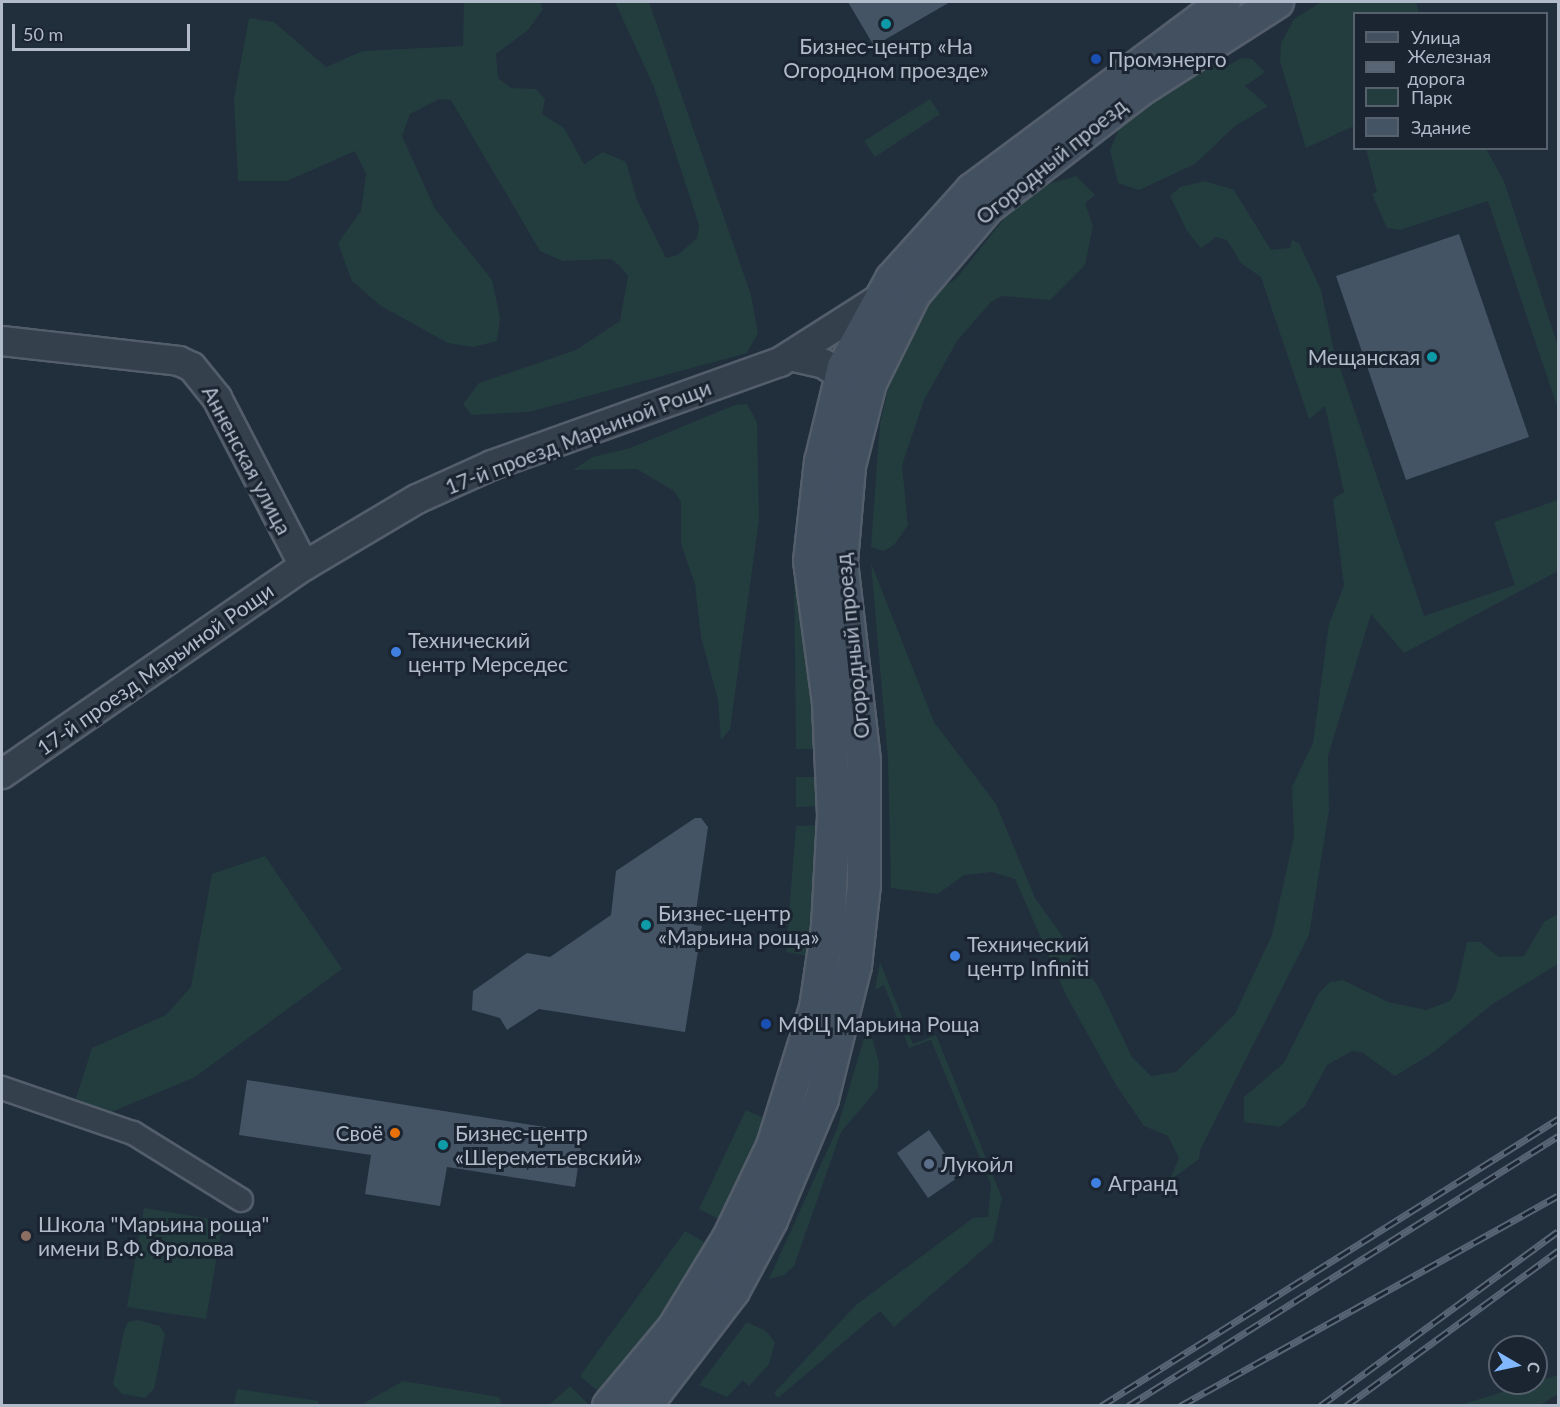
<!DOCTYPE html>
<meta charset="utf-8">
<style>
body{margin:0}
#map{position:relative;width:1560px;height:1407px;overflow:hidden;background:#212f3d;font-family:Lato,sans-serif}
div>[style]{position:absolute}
.green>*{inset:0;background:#233c3e}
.building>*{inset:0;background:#455464}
.roads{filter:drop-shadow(2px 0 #545e6b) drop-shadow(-2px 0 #545e6b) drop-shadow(0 2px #545e6b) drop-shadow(0 -2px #545e6b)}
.minor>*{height:22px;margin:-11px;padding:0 11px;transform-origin:11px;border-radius:11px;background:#35404d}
.tertiary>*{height:28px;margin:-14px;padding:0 14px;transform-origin:14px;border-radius:14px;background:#35404d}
.secondary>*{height:32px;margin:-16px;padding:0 16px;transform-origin:16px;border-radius:16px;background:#435060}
.rail>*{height:7px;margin-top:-3.5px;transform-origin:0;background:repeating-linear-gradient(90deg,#1b2532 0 14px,#576574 0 28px);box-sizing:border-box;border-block:2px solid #576574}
.dots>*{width:16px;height:16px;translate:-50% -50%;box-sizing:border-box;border:3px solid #1b2532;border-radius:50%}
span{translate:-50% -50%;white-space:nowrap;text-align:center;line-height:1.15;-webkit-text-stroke:6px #1b2532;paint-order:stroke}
.poi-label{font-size:21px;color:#b1bbc9}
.left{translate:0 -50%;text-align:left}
.right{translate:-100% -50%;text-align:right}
.street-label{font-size:21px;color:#b1bbc9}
.frame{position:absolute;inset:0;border:3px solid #b1bbc9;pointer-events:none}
.legend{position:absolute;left:1353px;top:12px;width:195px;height:138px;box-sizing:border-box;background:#1b2532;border:2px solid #57616e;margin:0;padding:8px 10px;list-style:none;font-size:18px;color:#b1bbc9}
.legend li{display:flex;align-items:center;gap:12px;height:30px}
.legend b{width:30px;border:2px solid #57616e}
.north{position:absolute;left:1488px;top:1335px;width:60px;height:60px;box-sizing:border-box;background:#1b2532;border:2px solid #57616e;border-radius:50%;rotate:99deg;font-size:16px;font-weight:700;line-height:24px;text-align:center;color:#b1bbc9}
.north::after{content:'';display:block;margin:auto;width:21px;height:27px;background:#81b8fd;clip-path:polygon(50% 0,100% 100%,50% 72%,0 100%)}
.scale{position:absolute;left:12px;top:24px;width:178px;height:27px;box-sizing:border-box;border:3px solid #b1bbc9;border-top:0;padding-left:8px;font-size:18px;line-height:21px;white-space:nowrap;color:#b1bbc9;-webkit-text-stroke:4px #1b2532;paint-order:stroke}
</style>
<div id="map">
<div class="green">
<div style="clip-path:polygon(464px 2px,540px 2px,543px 9px,528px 30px,496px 54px,498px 78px,511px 88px,536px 89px,545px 99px,542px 114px,564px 128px,584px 164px,603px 152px,626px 162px,637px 200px,666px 258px,678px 255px,697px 238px,699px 225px,654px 87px,615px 2px,649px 2px,751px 295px,758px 333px,747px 353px,529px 412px,471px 415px,463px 404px,479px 383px,576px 350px,620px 321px,628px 276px,620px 266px,611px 259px,563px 261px,540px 251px,451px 100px,439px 99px,410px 114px,402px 136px,435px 209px,492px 280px,500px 318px,497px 341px,473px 347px,448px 343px,381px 306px,352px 281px,338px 243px,361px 211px,366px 174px,355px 151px,287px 181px,238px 181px,234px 99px,249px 18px,274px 22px,326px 67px,363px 51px,463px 46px)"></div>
<div style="clip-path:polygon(1321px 2px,1416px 2px,1419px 13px,1354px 14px,1354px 126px,1306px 148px,1280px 61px,1281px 43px,1294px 19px)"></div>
<div style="clip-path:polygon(1241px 58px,1252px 59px,1265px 72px,1245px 86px,1268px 106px,1235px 126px,1195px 164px,1139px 190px,1118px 183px,1110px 150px,1122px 122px,1216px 61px,1224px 68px)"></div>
<div style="clip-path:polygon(930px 99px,940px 114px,875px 157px,864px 141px)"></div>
<div style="clip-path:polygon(1366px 149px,1486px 149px,1504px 181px,1558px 346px,1558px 409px,1488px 201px,1400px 230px,1387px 228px,1372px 194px,1377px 192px)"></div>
<div style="clip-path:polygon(1076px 176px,1095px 195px,1085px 203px,1093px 226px,1085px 265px,1050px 300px,1002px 296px,991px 302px,957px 341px,924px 400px,902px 465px,908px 525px,894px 545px,883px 551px,871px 547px,880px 423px,889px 385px,923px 299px,956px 279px,1027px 190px)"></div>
<div style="clip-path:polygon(1205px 181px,1234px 190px,1271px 250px,1290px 248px,1292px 240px,1299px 243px,1321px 290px,1333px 347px,1424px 616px,1515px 585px,1494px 522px,1558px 500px,1558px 571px,1404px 653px,1371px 614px,1328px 756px,1329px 810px,1309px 935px,1200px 1150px,1199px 1159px,1169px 1181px,1179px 1158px,1168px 1136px,1144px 1126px,1116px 1085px,1066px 995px,1015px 879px,992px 872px,964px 875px,938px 894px,891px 888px,888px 760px,871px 563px,934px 722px,996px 804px,1035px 898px,1098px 986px,1132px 1057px,1151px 1076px,1176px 1072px,1235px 1014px,1272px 935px,1294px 837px,1292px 787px,1313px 743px,1329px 624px,1344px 585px,1333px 499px,1344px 492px,1325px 406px,1309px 419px,1261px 277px,1241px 263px,1227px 240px,1216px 237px,1201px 248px,1187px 231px,1170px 196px,1180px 187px)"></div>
<div style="clip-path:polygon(747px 404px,757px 422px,759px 520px,730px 729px,721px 740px,718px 700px,701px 637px,695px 584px,681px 544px,681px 502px,674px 491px,637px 469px,573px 470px,593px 457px,630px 448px,735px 405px)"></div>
<div style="clip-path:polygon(807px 460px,819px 749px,796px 749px,794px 561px)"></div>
<div style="clip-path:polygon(796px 777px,821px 777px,822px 806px,796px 807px)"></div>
<div style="clip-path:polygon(821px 825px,810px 956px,786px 952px,796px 826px)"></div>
<div style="clip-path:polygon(265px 856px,342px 969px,195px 1077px,102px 1116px,73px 1108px,92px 1048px,166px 1015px,191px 987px,212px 874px)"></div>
<div style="clip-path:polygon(1558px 914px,1558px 964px,1494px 1003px,1431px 1054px,1395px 1076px,1363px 1053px,1352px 1051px,1327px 1065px,1305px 1106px,1280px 1127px,1244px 1122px,1244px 1097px,1284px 1063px,1319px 993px,1330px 982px,1343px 980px,1388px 1002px,1426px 1010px,1450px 1001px,1456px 991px,1467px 942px,1480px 942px,1499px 957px,1524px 956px,1544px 922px)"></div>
<div style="clip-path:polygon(880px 962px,913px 1044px,936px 1035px,1002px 1198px,993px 1241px,894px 1327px,880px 1311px,778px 1398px,774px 1393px,856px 1305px,973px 1218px,988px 1217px,991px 1185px,931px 1040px,909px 1048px,884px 985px,875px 990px)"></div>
<div style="clip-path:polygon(871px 1034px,879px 1063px,878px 1088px,841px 1132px,794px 1266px,784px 1275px,769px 1279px,837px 1129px,865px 1035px)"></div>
<div style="clip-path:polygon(746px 1110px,768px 1120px,722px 1221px,699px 1209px)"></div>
<div style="clip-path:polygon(144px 1208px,223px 1221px,206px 1319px,127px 1307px)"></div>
<div style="clip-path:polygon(685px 1231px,709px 1245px,661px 1317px,600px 1393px,580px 1376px)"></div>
<div style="clip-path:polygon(138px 1320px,160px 1326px,165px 1334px,154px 1389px,145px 1398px,122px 1394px,113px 1384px,124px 1331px,128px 1322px)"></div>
<div style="clip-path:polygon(747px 1322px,766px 1331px,775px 1342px,769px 1364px,749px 1386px,743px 1380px,727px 1397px,699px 1385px)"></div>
<div style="clip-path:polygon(1558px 1375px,1558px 1394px,1540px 1405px,1460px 1405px)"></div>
<div style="clip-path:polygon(403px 1381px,499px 1397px,502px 1405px,361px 1405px)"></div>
<div style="clip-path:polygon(570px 1386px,589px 1405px,549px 1405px)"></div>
<div style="clip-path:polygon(237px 1389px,319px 1401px,318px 1405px,234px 1405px)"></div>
</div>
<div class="building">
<div style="clip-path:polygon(848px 2px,950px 2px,874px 46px)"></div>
<div style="clip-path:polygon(1459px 234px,1529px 437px,1406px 480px,1336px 276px)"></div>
<div style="clip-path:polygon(695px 818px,701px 818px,708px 827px,694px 925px,702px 926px,685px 1032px,539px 1009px,507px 1030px,500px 1018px,472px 1010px,473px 991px,527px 953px,550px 957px,611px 915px,616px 871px)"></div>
<div style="clip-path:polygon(247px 1080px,583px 1133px,575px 1187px,447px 1167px,440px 1206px,365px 1194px,371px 1155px,239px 1135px)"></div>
<div style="clip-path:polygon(929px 1130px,960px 1176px,928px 1198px,897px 1153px)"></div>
</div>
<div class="roads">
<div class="minor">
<div style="left:2px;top:1088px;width:139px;rotate:19deg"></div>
<div style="left:133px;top:1133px;width:127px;rotate:31.8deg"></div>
</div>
<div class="tertiary">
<div style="left:2px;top:341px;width:178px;rotate:6.4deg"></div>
<div style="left:179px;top:361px;width:14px;rotate:25deg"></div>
<div style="left:192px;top:367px;width:40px;rotate:51deg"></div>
<div style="left:217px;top:398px;width:189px;rotate:62.6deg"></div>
<div style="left:790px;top:356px;width:35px;rotate:13deg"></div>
<div style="left:824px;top:364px;width:20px;rotate:33deg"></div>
<div style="left:841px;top:375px;width:23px;rotate:56deg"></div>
<div style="left:2px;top:774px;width:367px;rotate:-34.6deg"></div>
<div style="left:304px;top:566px;width:131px;rotate:-30.7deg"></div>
<div style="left:417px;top:499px;width:82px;rotate:-24.4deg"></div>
<div style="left:492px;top:465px;width:306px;rotate:-19.7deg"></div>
<div style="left:780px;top:362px;width:121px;rotate:-32.5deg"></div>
</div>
<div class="secondary">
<div style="left:609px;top:1406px;width:102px;rotate:-50.2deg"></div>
<div style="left:674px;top:1328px;width:105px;rotate:-58.6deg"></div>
<div style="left:729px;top:1238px;width:102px;rotate:-64.4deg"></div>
<div style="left:773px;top:1146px;width:145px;rotate:-72.7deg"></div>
<div style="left:816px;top:1008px;width:82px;rotate:-81.6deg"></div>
<div style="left:828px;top:927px;width:112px;rotate:-86.9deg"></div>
<div style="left:834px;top:815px;width:112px;rotate:-92.6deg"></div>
<div style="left:829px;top:703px;width:143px;rotate:-97.6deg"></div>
<div style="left:810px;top:561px;width:100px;rotate:-83.7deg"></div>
<div style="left:821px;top:462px;width:98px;rotate:-76.4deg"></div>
<div style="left:844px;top:367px;width:100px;rotate:-61.4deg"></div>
<div style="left:892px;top:279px;width:120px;rotate:-48deg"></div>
<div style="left:972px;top:190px;width:314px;rotate:-36.7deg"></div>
<div style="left:645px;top:1406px;width:145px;rotate:-52.6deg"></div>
<div style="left:733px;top:1291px;width:81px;rotate:-61.8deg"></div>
<div style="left:771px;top:1220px;width:131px;rotate:-67.1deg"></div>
<div style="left:822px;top:1099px;width:137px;rotate:-76.1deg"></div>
<div style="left:855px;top:966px;width:82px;rotate:-83.7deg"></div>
<div style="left:864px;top:884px;width:123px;rotate:-90deg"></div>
<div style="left:864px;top:761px;width:200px;rotate:-96.6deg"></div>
<div style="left:841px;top:562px;width:96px;rotate:-85.2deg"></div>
<div style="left:849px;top:466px;width:86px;rotate:-75.8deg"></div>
<div style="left:870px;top:383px;width:99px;rotate:-63.7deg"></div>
<div style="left:914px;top:294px;width:114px;rotate:-49.6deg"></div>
<div style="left:988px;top:207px;width:192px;rotate:-37.6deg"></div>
<div style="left:1140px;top:90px;width:163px;rotate:-32.7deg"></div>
</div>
</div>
<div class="rail">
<div style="left:1101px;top:1406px;width:540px;rotate:-32.13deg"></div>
<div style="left:1128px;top:1406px;width:508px;rotate:-32.12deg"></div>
<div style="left:1180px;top:1406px;width:432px;rotate:-29.1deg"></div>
<div style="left:1320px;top:1406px;width:295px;rotate:-36.3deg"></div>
<div style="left:1346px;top:1406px;width:263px;rotate:-36.2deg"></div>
</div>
<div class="dots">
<div style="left:886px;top:24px;background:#0f9aa8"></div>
<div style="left:1096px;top:59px;background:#1a4fb4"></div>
<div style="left:1432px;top:357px;background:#0f9aa8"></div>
<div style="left:396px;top:652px;background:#3f7fe0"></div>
<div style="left:646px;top:925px;background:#0f9aa8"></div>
<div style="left:955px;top:956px;background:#3f7fe0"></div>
<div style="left:766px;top:1024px;background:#1a4fb4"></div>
<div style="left:395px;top:1133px;background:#e8710a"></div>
<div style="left:443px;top:1145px;background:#0f9aa8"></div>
<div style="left:929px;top:1164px;background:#5c6f8a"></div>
<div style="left:1096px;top:1183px;background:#3f7fe0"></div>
<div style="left:26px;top:1236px;background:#8d6e63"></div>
</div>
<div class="poi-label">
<span style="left:886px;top:58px">Бизнес-центр «На<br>Огородном проезде»</span>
<span class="left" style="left:1108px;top:59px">Промэнерго</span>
<span class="right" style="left:1420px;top:357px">Мещанская</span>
<span class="left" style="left:408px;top:652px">Технический<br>центр Мерседес</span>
<span class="left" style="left:658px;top:925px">Бизнес-центр<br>«Марьина роща»</span>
<span class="left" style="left:967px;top:956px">Технический<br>центр Infiniti</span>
<span class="left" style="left:778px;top:1024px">МФЦ Марьина Роща</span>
<span class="right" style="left:383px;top:1133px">Своё</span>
<span class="left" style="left:455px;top:1145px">Бизнес-центр<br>«Шереметьевский»</span>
<span class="left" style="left:941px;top:1164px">Лукойл</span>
<span class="left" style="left:1108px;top:1183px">Агранд</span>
<span class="left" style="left:38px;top:1236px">Школа "Марьина роща"<br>имени В.Ф. Фролова</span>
</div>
<div class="street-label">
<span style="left:1051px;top:161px;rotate:-39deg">Огородный проезд</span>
<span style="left:578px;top:437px;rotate:-21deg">17-й проезд Марьиной Рощи</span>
<span style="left:247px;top:460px;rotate:62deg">Анненская улица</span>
<span style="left:852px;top:646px;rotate:-96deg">Огородный проезд</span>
<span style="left:155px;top:669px;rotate:-35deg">17-й проезд Марьиной Рощи</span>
</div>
<div class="frame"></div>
<ul class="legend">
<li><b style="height:8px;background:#435060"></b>Улица</li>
<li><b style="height:8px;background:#576574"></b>Железная дорога</li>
<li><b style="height:16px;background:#233c3e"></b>Парк</li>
<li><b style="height:16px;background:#455464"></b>Здание</li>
</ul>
<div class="north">С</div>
<div class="scale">50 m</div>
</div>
